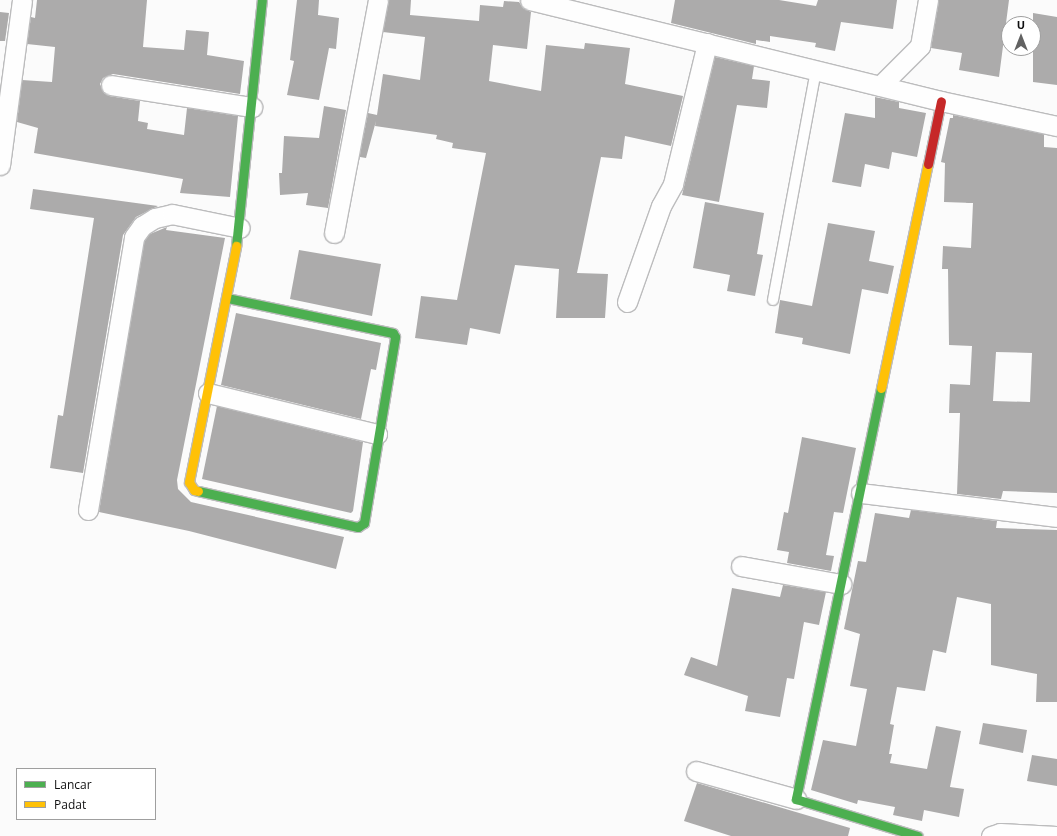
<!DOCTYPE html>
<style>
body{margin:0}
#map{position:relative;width:1057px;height:836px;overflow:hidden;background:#fbfbfb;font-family:"Open Sans",sans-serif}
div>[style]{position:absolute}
.building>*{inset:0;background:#acabab}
.roads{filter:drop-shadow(1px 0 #bcbcbd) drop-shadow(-1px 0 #bcbcbd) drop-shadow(0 1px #bcbcbd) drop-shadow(0 -1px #bcbcbd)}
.lane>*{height:10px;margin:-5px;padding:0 5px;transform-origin:5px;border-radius:5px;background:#fefefe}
.street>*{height:19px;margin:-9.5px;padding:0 9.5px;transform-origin:9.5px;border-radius:9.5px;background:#fefefe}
.fast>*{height:9px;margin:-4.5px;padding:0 4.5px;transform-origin:4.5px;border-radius:4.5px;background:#4caf50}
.slow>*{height:9px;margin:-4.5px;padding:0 4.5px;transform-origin:4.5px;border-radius:4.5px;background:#ffc107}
.jam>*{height:9px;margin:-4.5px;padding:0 4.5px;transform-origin:4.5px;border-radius:4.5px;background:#c62828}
span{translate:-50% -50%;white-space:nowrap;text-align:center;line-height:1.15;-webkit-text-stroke:3px #fff;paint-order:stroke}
.legend{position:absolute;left:16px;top:768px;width:140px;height:52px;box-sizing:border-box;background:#fff;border:1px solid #9f9f9f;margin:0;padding:5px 7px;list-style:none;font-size:12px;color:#0f0f10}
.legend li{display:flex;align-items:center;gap:8px;height:20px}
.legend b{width:20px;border:1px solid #9f9f9f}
.north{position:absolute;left:1001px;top:16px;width:40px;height:40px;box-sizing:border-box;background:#fff;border:1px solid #9f9f9f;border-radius:50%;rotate:0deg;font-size:11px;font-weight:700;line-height:16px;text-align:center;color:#0f0f10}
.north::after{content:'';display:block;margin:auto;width:14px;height:18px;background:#626262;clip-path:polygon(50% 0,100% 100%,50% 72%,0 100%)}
</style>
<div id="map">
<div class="building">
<div style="clip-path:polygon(37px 0,147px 0,143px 47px,184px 50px,186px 30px,209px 32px,207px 55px,244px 61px,240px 94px,113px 74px,103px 78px,100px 84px,104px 93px,109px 96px,140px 101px,138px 121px,148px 123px,147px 129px,184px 135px,187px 108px,238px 116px,230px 197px,180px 193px,183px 179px,34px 153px,38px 128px,17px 122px,22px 80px,52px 82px,55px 47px,27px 44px,31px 17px,35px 18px)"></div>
<div style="clip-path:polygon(297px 0,319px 0,318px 15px,339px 18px,336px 49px,329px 48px,319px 100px,287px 95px,294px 61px,290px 60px)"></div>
<div style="clip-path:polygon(389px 0,411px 0,410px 15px,479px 21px,480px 5px,503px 7px,504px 1px,519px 2px,523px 8px,531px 12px,527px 49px,493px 45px,489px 81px,541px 91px,546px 45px,584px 49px,585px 43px,630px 48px,625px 84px,683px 96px,671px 146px,625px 136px,622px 159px,601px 157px,577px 273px,608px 274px,605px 318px,556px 318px,559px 269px,515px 265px,500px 334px,470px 328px,467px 345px,415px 338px,421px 296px,457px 300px,486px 153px,452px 148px,453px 143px,436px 139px,437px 135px,375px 126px,376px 121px,366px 158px,360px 157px,358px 164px,368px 113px,377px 115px,383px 74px,420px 80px,425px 37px,383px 32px)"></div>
<div style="clip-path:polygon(675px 0,779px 0,816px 6px,818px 0,897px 0,893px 29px,841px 22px,835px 51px,815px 47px,816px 43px,770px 36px,770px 42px,756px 40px,756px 44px,671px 23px)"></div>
<div style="clip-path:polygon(939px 0,1009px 0,999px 77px,959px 70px,962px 53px,931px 48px)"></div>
<div style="clip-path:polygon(0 12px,9px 13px,5px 41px,0 41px)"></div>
<div style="clip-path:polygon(1033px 13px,1057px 17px,1057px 85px,1033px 82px)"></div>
<div style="clip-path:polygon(715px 57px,754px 66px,752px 79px,770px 81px,767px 108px,737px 105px,719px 202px,682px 195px)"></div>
<div style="clip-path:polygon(875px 97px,899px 102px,899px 108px,926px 113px,917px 157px,892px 152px,889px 169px,865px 164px,861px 187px,832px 182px,845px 113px,875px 118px)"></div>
<div style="clip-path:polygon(324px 106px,346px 110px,328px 208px,306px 205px,308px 193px,280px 195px,279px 173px,282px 173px,284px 136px,319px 138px)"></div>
<div style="clip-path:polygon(evenodd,953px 115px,1044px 134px,1044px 147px,1057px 148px,1057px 493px,1003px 491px,1001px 499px,957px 494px,960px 413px,949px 413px,950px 384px,970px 385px,972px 346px,949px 345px,948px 269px,942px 269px,943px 246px,971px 248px,973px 203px,944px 202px,945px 163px,941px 162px,950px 118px,953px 118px,953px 115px,996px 352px,1032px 353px,1030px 402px,993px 401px,996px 352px)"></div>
<div style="clip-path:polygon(33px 189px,158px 206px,136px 217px,123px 235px,83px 473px,50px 468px,58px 415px,63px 416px,94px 218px,30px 209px)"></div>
<div style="clip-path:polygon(705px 202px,764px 213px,757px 254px,763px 255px,755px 296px,727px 291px,730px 275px,693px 268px)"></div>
<div style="clip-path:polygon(828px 223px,875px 231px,869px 261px,894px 266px,888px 294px,862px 289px,850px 354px,802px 344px,803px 338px,775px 333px,780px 300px,812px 306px)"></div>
<div style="clip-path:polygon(167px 227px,166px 230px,225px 238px,177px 480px,178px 489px,191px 502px,344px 537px,336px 569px,189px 531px,99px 512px,144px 241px,150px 234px)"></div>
<div style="clip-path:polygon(299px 250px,381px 264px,372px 316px,290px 299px)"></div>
<div style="clip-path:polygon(236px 313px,381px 343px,376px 370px,371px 369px,361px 419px,221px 385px)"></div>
<div style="clip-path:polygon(217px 406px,363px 442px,353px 511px,351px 513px,202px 479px)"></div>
<div style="clip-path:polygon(802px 437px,856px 448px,843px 513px,834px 512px,826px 555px,834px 556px,831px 571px,787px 563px,789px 552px,777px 550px,784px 512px,788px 513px)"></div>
<div style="clip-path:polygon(911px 510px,997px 521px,996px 528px,1057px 530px,1057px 702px,1036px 702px,1037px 674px,991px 665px,991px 604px,957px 597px,946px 653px,933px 650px,925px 691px,897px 687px,890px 724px,894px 725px,889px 754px,892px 754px,890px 763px,927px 769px,936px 726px,961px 731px,950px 787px,964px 789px,959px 817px,924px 810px,922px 821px,893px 815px,895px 807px,858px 800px,857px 804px,811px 790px,823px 740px,856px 746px,867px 689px,850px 686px,860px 634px,844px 629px,858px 561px,866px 562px,875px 513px,909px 518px)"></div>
<div style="clip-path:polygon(783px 585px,826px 592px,819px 625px,804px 622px,794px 679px,787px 678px,780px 717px,745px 711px,748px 696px,684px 675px,691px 657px,717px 666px,732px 588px,780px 597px)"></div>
<div style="clip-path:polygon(983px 723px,1027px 730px,1023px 753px,979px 744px)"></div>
<div style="clip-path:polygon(1032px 755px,1057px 759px,1057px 786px,1027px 781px)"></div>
<div style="clip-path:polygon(697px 783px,850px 828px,848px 836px,731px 836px,684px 821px)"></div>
</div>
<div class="roads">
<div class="lane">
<div style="left:773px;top:300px;width:234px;rotate:-79.4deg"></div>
</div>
<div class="street">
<div style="left:530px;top:0;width:423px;rotate:13.8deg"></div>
<div style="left:941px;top:101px;width:119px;rotate:12.2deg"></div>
<div style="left:111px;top:85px;width:143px;rotate:8.9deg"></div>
<div style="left:880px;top:86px;width:57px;rotate:-45deg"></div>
<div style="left:920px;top:46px;width:47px;rotate:-80.1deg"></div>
<div style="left:0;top:165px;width:166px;rotate:-82.4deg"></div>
<div style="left:334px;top:233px;width:237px;rotate:-79.3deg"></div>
<div style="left:627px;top:302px;width:102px;rotate:-70.5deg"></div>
<div style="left:661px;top:206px;width:25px;rotate:-61deg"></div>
<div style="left:673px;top:184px;width:145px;rotate:-76.4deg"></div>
<div style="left:208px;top:393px;width:174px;rotate:13.6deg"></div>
<div style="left:861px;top:493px;width:197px;rotate:7deg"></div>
<div style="left:88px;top:510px;width:277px;rotate:-80.4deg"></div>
<div style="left:134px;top:237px;width:14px;rotate:-54deg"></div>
<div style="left:142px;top:226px;width:15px;rotate:-32deg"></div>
<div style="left:155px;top:218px;width:17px;rotate:-13deg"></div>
<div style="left:172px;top:214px;width:69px;rotate:11.6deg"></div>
<div style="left:741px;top:566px;width:102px;rotate:10.2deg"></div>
<div style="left:696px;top:771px;width:104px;rotate:15.6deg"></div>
<div style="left:991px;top:836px;width:9px;rotate:-18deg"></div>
<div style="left:1000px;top:833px;width:56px;rotate:3.1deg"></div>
</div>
<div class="fast">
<div style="left:236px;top:246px;width:247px;rotate:-84deg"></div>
<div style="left:881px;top:388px;width:420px;rotate:101.7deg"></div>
<div style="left:796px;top:799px;width:127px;rotate:16.9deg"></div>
<div style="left:198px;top:491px;width:164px;rotate:12.7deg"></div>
<div style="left:358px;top:527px;width:7px;rotate:-34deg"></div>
<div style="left:364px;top:523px;width:189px;rotate:-80.5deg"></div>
<div style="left:395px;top:337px;width:4px;rotate:-117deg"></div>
<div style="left:393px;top:333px;width:170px;rotate:-168.1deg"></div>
</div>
<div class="slow">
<div style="left:881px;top:388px;width:229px;rotate:-78.2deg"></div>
<div style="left:198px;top:491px;width:4px;rotate:-166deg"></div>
<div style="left:194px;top:490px;width:9px;rotate:-122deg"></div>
<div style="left:189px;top:482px;width:241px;rotate:-78.7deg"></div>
</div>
<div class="jam">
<div style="left:928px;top:164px;width:64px;rotate:-78.3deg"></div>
</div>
</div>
<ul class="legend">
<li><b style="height:5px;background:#4caf50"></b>Lancar</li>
<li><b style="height:5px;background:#ffc107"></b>Padat</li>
</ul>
<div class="north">U</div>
</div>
